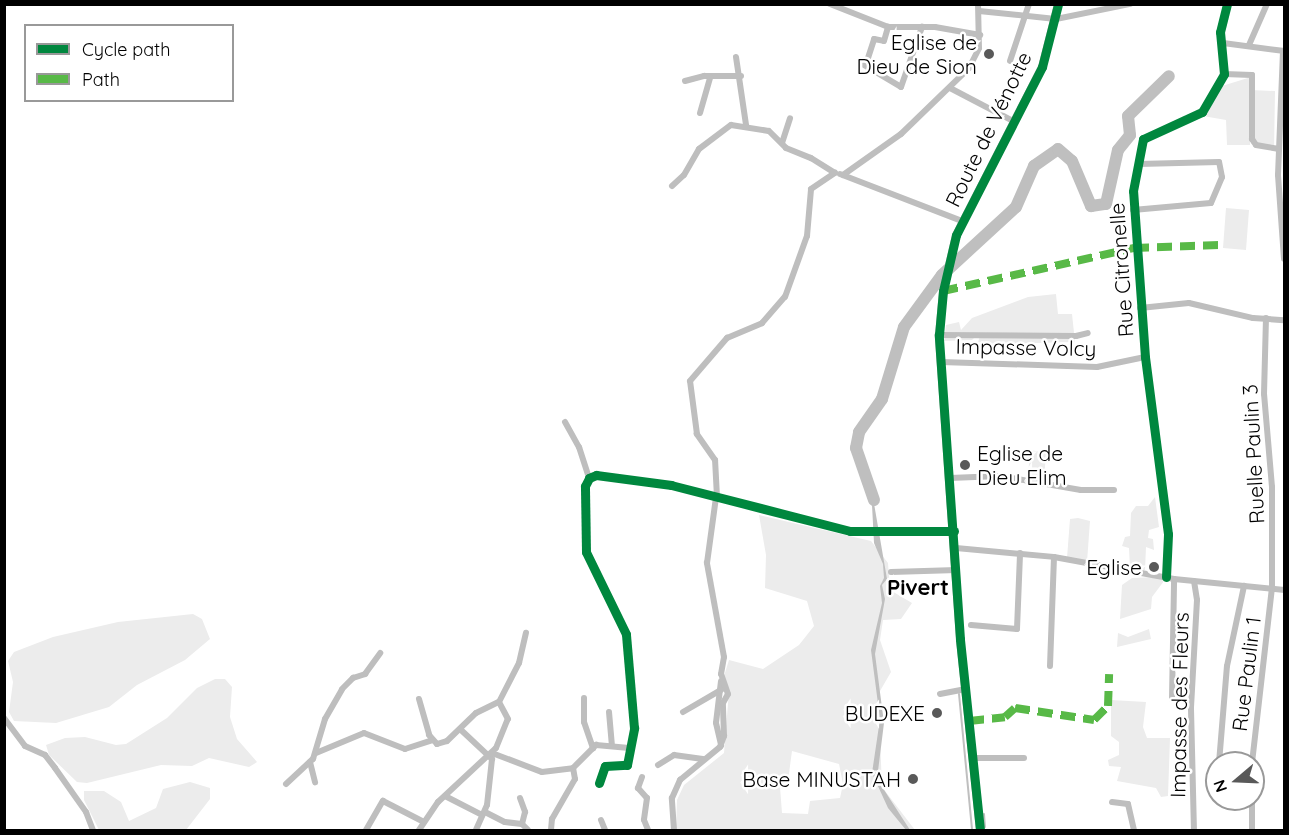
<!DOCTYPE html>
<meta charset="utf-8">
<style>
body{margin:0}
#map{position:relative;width:1289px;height:835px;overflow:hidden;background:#fff;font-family:Quicksand,sans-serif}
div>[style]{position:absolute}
.green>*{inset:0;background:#ececec}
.water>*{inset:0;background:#bfbfbf}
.stream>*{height:2px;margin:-1px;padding:0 1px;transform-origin:1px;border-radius:1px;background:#bfbfbf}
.river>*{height:12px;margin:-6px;padding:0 6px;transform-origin:6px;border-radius:6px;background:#bfbfbf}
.street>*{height:6px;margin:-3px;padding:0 3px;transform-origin:3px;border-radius:3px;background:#bebebe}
.secondary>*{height:8px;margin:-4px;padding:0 4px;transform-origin:4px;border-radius:4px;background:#b8b8b8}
.quiet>*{height:8px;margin-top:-4px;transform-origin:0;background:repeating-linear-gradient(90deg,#58b947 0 15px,transparent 0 23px)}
.cycleway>*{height:9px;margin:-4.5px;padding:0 4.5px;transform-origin:4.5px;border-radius:4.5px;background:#00873e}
.dots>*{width:16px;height:16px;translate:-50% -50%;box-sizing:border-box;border:3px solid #fff;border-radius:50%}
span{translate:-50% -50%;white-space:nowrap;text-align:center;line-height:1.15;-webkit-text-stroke:5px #fff;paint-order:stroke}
.poi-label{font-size:21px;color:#000}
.right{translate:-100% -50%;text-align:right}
.left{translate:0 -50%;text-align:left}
.street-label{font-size:21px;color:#000}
.neighbourhood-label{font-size:22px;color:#000;font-weight:700}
.frame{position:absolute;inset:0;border:6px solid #000;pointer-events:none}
.legend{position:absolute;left:24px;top:24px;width:210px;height:78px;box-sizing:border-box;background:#fff;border:2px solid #999;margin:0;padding:8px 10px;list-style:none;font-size:18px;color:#000}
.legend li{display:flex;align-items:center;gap:12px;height:30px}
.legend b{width:30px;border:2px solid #999}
.north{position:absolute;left:1205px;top:751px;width:60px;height:60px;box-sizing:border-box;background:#fff;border:2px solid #999;border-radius:50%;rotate:251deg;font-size:16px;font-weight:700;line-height:24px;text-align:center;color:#000}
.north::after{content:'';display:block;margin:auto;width:21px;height:27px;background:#595959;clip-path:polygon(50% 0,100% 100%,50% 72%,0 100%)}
</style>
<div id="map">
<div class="green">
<div style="clip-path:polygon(1251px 77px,1251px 90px,1275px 91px,1274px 150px,1251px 144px,1251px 127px,1250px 145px,1227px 145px,1226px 120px,1203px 116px,1222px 86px)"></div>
<div style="clip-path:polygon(1226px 208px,1249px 210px,1246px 250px,1223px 248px)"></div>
<div style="clip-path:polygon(1056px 294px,1058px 314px,1072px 314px,1075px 342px,998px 344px,978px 342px,980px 336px,977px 335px,972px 340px,944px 341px,946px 325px,959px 322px,961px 330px,972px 318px,1028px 297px)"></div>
<div style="clip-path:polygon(1030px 450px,1046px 453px,1044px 481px,1028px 477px)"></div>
<div style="clip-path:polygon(1155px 497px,1159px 527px,1149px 530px,1148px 538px,1153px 539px,1154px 550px,1146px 547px,1145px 570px,1130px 569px,1129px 548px,1122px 546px,1125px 537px,1130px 536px,1131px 513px,1136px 506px,1148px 506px)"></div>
<div style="clip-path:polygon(evenodd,759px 515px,871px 541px,888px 563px,890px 590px,912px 603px,901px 619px,883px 620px,880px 640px,891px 672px,880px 691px,880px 738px,882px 787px,915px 830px,676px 830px,677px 800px,684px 785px,724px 753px,729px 691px,724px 676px,729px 660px,763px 669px,799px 645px,814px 626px,807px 601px,765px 588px,766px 555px,759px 515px,792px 751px,839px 764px,843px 784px,840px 798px,810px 801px,808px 814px,782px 813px,780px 787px,787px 788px,792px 751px)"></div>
<div style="clip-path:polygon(1078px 518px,1090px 521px,1087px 562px,1067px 558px,1070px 519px)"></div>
<div style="clip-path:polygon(1156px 577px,1164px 581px,1152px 597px,1151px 609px,1120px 619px,1122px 585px,1132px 578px)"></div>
<div style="clip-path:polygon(193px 614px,202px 619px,210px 639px,185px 660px,137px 685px,109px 707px,56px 723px,14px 721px,9px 712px,13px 682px,8px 661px,14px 652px,53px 637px,118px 622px)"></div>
<div style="clip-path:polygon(1149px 629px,1151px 639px,1117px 647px,1118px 633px,1128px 637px)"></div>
<div style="clip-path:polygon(215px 679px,225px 679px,232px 687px,230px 717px,237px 739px,257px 762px,249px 767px,209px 758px,192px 766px,161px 765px,87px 783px,77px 782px,49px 755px,46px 745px,65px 738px,85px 737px,116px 745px,126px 744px,167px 718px,197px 688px)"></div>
<div style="clip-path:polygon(1111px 700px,1146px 702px,1143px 727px,1147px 738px,1170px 738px,1168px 796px,1161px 797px,1156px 788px,1117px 781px,1121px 767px,1109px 766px,1108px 760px,1119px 755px,1119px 742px,1111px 736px)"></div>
<div style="clip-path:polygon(190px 782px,210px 788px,210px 799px,186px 830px,99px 830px,84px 800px,84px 791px,104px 791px,121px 802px,129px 821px,156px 808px,163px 789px)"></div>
</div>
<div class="water">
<div style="clip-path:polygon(871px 486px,887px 579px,882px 585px,885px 599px,875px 654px,884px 723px,877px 779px,910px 830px,906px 830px,888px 808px,872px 773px,880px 719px,871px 650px,882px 603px,880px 586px,884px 578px,883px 564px,874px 543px)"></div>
</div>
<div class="stream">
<div style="left:959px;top:694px;width:137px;rotate:84.5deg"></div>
<div style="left:984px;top:814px;width:13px;rotate:86deg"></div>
</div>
<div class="river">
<div style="left:874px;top:500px;width:55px;rotate:-109.1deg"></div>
<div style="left:856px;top:448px;width:16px;rotate:-79deg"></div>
<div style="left:859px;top:432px;width:40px;rotate:-55.1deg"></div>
<div style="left:882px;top:399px;width:75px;rotate:-73deg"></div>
<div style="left:904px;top:327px;width:64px;rotate:-53.8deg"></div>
<div style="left:942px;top:275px;width:100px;rotate:-42.6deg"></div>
<div style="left:1016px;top:207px;width:45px;rotate:-66.3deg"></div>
<div style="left:1034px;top:166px;width:29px;rotate:-35deg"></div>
<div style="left:1058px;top:149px;width:18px;rotate:41deg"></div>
<div style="left:1072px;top:161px;width:49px;rotate:67.1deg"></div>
<div style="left:1091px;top:206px;width:15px;rotate:-8deg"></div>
<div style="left:1106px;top:204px;width:55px;rotate:-77.5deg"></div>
<div style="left:1118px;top:150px;width:19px;rotate:-51deg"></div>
<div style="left:1130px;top:135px;width:19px;rotate:-96deg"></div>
<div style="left:1128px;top:116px;width:57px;rotate:-44.3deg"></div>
</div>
<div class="street">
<div style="left:830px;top:4px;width:62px;rotate:21.6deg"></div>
<div style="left:888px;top:27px;width:47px"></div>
<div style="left:935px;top:27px;width:46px;rotate:10.1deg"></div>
<div style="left:979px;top:11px;width:77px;rotate:5.9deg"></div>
<div style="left:1056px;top:19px;width:76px;rotate:-11.5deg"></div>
<div style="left:1223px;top:43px;width:62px;rotate:7.5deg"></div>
<div style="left:1249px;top:45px;width:45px;rotate:-66.3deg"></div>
<div style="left:1283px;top:51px;width:124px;rotate:92.3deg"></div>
<div style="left:1278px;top:175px;width:84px;rotate:85.9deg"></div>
<div style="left:736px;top:57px;width:69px;rotate:81.6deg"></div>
<div style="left:868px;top:58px;width:20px;rotate:-72deg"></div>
<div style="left:874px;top:39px;width:10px;rotate:11deg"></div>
<div style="left:884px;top:41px;width:15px;rotate:-74deg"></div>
<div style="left:1010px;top:61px;width:60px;rotate:-71.6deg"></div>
<div style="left:864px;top:65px;width:43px;rotate:30.7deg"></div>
<div style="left:901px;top:87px;width:64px;rotate:-70.7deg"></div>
<div style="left:1224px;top:74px;width:28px;rotate:2deg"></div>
<div style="left:1252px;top:75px;width:64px;rotate:90deg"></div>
<div style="left:1252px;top:139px;width:7px;rotate:56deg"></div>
<div style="left:1256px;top:145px;width:22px;rotate:10deg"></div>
<div style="left:685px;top:81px;width:20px;rotate:-15deg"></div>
<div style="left:704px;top:76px;width:37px"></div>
<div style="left:950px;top:88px;width:73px;rotate:27.6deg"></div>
<div style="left:700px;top:113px;width:37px;rotate:-74deg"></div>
<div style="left:782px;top:143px;width:26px;rotate:-72deg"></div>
<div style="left:840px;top:174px;width:131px;rotate:21.1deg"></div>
<div style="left:843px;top:175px;width:71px;rotate:-35.3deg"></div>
<div style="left:901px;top:134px;width:95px;rotate:-44.1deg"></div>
<div style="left:969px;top:68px;width:22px;rotate:-63deg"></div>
<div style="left:979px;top:48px;width:44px;rotate:-91.3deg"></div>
<div style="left:672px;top:186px;width:16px;rotate:-43deg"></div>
<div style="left:684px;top:175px;width:30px;rotate:-60deg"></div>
<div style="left:699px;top:149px;width:40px;rotate:-37deg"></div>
<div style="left:731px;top:125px;width:38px;rotate:9deg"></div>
<div style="left:769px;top:131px;width:24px;rotate:45deg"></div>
<div style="left:786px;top:148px;width:27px;rotate:22deg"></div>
<div style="left:811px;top:158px;width:28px;rotate:32deg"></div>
<div style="left:1133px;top:210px;width:78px;rotate:-5.1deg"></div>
<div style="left:1211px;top:203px;width:28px;rotate:-67deg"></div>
<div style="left:1222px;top:177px;width:15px;rotate:-101deg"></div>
<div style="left:1219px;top:162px;width:80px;rotate:178.6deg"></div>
<div style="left:1140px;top:308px;width:49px;rotate:-5.8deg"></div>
<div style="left:1189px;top:303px;width:66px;rotate:13.2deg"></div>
<div style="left:1253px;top:318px;width:31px;rotate:4deg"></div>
<div style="left:939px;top:335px;width:137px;rotate:0.4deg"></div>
<div style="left:1076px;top:336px;width:12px;rotate:-14deg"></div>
<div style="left:941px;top:362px;width:156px;rotate:1.8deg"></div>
<div style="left:1097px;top:367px;width:49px;rotate:-11.8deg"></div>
<div style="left:565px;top:422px;width:29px;rotate:61deg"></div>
<div style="left:579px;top:447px;width:33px;rotate:72deg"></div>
<div style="left:950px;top:478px;width:50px;rotate:-2.3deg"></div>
<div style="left:1000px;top:476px;width:82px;rotate:9.8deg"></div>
<div style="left:1081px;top:490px;width:33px"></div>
<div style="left:717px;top:497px;width:37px;rotate:-93deg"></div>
<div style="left:715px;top:460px;width:32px;rotate:-125deg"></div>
<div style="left:697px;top:434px;width:53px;rotate:-97.5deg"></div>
<div style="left:690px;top:381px;width:57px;rotate:-49.3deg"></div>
<div style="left:727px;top:338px;width:38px;rotate:-23deg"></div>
<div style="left:762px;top:323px;width:35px;rotate:-49deg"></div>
<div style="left:785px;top:297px;width:65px;rotate:-70.2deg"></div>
<div style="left:807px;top:236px;width:47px;rotate:-85.1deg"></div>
<div style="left:811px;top:189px;width:29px;rotate:-34deg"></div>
<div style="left:956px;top:548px;width:98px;rotate:5.2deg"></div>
<div style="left:1054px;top:557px;width:122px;rotate:10.4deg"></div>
<div style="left:1174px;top:579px;width:111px;rotate:5.7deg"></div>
<div style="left:891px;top:572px;width:66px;rotate:-1.7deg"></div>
<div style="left:1166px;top:577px;width:43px;rotate:-87.3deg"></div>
<div style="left:1168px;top:534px;width:178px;rotate:-97.4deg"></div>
<div style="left:1145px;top:357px;width:166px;rotate:-94.1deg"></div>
<div style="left:1133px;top:191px;width:53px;rotate:-79.1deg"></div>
<div style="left:1143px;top:139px;width:65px;rotate:-24.6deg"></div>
<div style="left:1202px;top:112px;width:44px;rotate:-59.9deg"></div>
<div style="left:1224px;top:74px;width:42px;rotate:-95.4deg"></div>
<div style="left:1220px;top:32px;width:29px;rotate:-76deg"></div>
<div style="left:1194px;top:581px;width:19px;rotate:81deg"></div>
<div style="left:1197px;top:600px;width:109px;rotate:93.2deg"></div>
<div style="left:1191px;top:709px;width:121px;rotate:88.6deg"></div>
<div style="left:971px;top:625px;width:46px;rotate:5deg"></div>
<div style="left:1017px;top:629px;width:76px;rotate:-87.7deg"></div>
<div style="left:1050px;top:666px;width:109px;rotate:-87.9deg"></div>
<div style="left:721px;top:681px;width:42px;rotate:96.8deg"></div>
<div style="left:716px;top:723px;width:23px;rotate:77deg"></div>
<div style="left:940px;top:694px;width:25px;rotate:-11deg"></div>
<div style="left:584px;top:698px;width:24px;rotate:90deg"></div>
<div style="left:584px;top:722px;width:28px;rotate:71deg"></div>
<div style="left:419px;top:699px;width:37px;rotate:74deg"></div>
<div style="left:429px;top:735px;width:12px;rotate:48deg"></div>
<div style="left:437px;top:744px;width:10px;rotate:-17deg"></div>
<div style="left:447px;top:741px;width:40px;rotate:-44deg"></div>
<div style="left:476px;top:713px;width:25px;rotate:-26deg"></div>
<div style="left:1172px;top:699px;width:120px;rotate:-89deg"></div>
<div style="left:499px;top:702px;width:44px;rotate:-62.9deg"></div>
<div style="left:519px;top:663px;width:31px;rotate:-77deg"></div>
<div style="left:609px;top:712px;width:32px;rotate:85deg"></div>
<div style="left:683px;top:712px;width:44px;rotate:-30.1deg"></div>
<div style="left:4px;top:718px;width:35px;rotate:53deg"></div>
<div style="left:25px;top:746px;width:22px;rotate:24deg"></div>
<div style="left:45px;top:755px;width:16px;rotate:52deg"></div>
<div style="left:55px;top:768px;width:54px;rotate:54.8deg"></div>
<div style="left:86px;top:812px;width:19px;rotate:69deg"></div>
<div style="left:460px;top:729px;width:44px;rotate:43.2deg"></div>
<div style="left:492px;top:759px;width:46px;rotate:96.2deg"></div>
<div style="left:487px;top:805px;width:27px;rotate:114deg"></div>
<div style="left:316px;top:753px;width:52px;rotate:-22.6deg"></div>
<div style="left:364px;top:733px;width:44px;rotate:21.3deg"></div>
<div style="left:405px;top:749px;width:28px;rotate:-18deg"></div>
<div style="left:492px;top:753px;width:53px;rotate:20.8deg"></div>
<div style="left:542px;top:772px;width:31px;rotate:-7deg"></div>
<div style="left:973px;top:758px;width:51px"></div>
<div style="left:310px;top:762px;width:21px;rotate:76deg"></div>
<div style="left:1219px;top:763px;width:97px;rotate:-85.3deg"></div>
<div style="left:1227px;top:666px;width:82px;rotate:-78deg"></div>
<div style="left:1252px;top:763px;width:176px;rotate:-83.5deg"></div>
<div style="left:1272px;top:588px;width:101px;rotate:-90deg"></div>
<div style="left:1272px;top:487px;width:93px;rotate:-94.9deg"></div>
<div style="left:1264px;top:394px;width:76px;rotate:-88.5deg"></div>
<div style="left:658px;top:765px;width:19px;rotate:-32deg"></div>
<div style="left:674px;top:755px;width:29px;rotate:8deg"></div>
<div style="left:573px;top:768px;width:33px;rotate:-45deg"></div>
<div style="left:596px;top:745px;width:36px;rotate:5deg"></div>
<div style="left:642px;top:777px;width:12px;rotate:110deg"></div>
<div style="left:638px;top:788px;width:13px;rotate:48deg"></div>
<div style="left:647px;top:798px;width:22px;rotate:98deg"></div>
<div style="left:644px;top:820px;width:11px;rotate:68deg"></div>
<div style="left:599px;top:783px;width:18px;rotate:-71deg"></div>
<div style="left:605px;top:766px;width:22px;rotate:-3deg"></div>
<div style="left:627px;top:765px;width:38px;rotate:-79deg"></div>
<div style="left:634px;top:728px;width:94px;rotate:-94.9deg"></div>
<div style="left:626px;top:634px;width:91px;rotate:-116deg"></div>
<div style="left:586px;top:552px;width:66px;rotate:-90.9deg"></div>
<div style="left:585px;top:486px;width:9px;rotate:-63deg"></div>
<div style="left:589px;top:478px;width:8px;rotate:-23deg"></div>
<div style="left:596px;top:475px;width:76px;rotate:7.6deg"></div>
<div style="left:671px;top:485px;width:185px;rotate:14.4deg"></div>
<div style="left:850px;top:531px;width:104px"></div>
<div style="left:286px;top:784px;width:37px;rotate:-43deg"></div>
<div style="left:313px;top:759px;width:42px;rotate:-73.3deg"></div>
<div style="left:325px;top:719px;width:34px;rotate:-60deg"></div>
<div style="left:342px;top:689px;width:16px;rotate:-45deg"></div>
<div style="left:353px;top:678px;width:13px;rotate:-18deg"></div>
<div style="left:365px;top:674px;width:26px;rotate:-54deg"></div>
<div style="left:445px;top:796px;width:42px;rotate:27.2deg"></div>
<div style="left:520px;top:798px;width:15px;rotate:70deg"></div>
<div style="left:525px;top:812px;width:12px;rotate:104deg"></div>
<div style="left:1112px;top:802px;width:16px;rotate:7deg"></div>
<div style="left:1128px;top:804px;width:27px;rotate:77deg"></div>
<div style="left:485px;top:812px;width:22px;rotate:27deg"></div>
<div style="left:505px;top:822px;width:17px;rotate:7deg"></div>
<div style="left:522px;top:824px;width:8px;rotate:45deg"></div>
<div style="left:601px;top:820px;width:11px;rotate:68deg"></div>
<div style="left:366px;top:830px;width:34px;rotate:-60deg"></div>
<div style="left:383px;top:801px;width:46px;rotate:27.1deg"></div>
<div style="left:419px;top:830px;width:34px;rotate:-56deg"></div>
<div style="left:438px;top:802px;width:79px;rotate:-43deg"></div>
<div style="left:496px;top:748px;width:31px;rotate:-68deg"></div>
<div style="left:508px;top:719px;width:19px;rotate:-118deg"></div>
<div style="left:551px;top:830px;width:11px;rotate:-85deg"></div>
<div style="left:552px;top:819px;width:46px;rotate:-60.1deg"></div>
<div style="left:575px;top:779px;width:11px;rotate:-100deg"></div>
<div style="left:674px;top:830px;width:32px;rotate:-94deg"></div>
<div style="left:672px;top:798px;width:20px;rotate:-66deg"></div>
<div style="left:680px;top:780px;width:52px;rotate:-39.5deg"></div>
<div style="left:720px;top:747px;width:12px;rotate:-70deg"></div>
<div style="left:724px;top:736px;width:33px;rotate:-92deg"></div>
<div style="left:723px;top:703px;width:10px;rotate:-61deg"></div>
<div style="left:728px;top:694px;width:21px;rotate:-109deg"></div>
<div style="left:721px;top:674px;width:17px;rotate:-80deg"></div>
<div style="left:724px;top:657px;width:96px;rotate:-100.3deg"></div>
<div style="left:707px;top:563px;width:67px;rotate:-82.2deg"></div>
<div style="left:1252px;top:830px;width:31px;rotate:-90deg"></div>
</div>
<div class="secondary">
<div style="left:980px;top:830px;width:192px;rotate:-96deg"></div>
<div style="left:960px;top:639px;width:305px;rotate:-94deg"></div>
<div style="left:939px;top:335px;width:44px;rotate:-84.8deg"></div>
<div style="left:943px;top:291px;width:57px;rotate:-76.9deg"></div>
<div style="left:956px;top:235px;width:189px;rotate:-62.9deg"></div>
<div style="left:1042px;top:67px;width:65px;rotate:-75.7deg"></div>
</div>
<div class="quiet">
<div style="left:943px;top:291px;width:196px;rotate:-12.7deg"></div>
<div style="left:1134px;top:248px;width:85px;rotate:-2deg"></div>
<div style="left:969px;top:721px;width:36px;rotate:-6deg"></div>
<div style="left:1005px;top:717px;width:13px;rotate:-42deg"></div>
<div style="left:1015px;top:708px;width:80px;rotate:8.6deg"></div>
<div style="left:1094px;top:720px;width:20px;rotate:-45deg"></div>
<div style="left:1108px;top:706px;width:32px;rotate:-88deg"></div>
</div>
<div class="cycleway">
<div style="left:1166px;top:577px;width:43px;rotate:-87.3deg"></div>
<div style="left:1168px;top:534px;width:178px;rotate:-97.4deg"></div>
<div style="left:1145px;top:357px;width:166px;rotate:-94.1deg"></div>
<div style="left:1133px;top:191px;width:53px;rotate:-79.1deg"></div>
<div style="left:1143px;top:139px;width:65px;rotate:-24.6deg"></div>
<div style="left:1202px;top:112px;width:44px;rotate:-59.9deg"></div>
<div style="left:1224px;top:74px;width:42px;rotate:-95.4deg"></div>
<div style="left:1220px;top:32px;width:29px;rotate:-76deg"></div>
<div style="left:599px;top:783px;width:18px;rotate:-71deg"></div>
<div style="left:605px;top:766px;width:22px;rotate:-3deg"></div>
<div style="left:627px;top:765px;width:38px;rotate:-79deg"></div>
<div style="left:634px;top:728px;width:94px;rotate:-94.9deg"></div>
<div style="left:626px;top:634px;width:91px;rotate:-116deg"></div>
<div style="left:586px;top:552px;width:66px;rotate:-90.9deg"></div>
<div style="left:585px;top:486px;width:9px;rotate:-63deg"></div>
<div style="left:589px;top:478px;width:8px;rotate:-23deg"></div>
<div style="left:596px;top:475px;width:76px;rotate:7.6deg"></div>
<div style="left:671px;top:485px;width:185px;rotate:14.4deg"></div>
<div style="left:850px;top:531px;width:104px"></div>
<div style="left:980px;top:830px;width:192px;rotate:-96deg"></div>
<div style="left:960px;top:639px;width:305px;rotate:-94deg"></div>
<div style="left:939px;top:335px;width:44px;rotate:-84.8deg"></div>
<div style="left:943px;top:291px;width:57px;rotate:-76.9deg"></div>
<div style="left:956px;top:235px;width:189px;rotate:-62.9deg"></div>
<div style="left:1042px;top:67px;width:65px;rotate:-75.7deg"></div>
</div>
<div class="dots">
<div style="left:989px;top:54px;background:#595959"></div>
<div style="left:965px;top:465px;background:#595959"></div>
<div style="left:1154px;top:567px;background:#595959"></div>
<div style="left:937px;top:713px;background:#595959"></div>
<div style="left:913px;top:779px;background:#595959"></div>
</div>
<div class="poi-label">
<span class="right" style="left:977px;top:54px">Eglise de<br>Dieu de Sion</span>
<span class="left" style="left:977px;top:465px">Eglise de<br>Dieu Elim</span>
<span class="right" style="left:1142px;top:567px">Eglise</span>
<span class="right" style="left:925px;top:713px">BUDEXE</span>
<span class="right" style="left:901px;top:779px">Base MINUSTAH</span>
</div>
<div class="street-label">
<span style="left:988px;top:129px;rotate:-64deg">Route de Vénotte</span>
<span style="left:1121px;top:270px;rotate:-94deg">Rue Citronelle</span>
<span style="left:1026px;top:347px;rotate:1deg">Impasse Volcy</span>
<span style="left:1253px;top:454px;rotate:-93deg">Ruelle Paulin 3</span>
<span style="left:1246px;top:674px;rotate:-83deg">Rue Paulin 1</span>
<span style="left:1179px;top:705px;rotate:-89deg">Impasse des Fleurs</span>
</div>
<div class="neighbourhood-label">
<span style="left:918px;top:588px">Pivert</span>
</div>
<div class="frame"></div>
<ul class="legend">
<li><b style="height:8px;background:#00873e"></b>Cycle path</li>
<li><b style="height:8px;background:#58b947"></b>Path</li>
</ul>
<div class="north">N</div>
</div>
